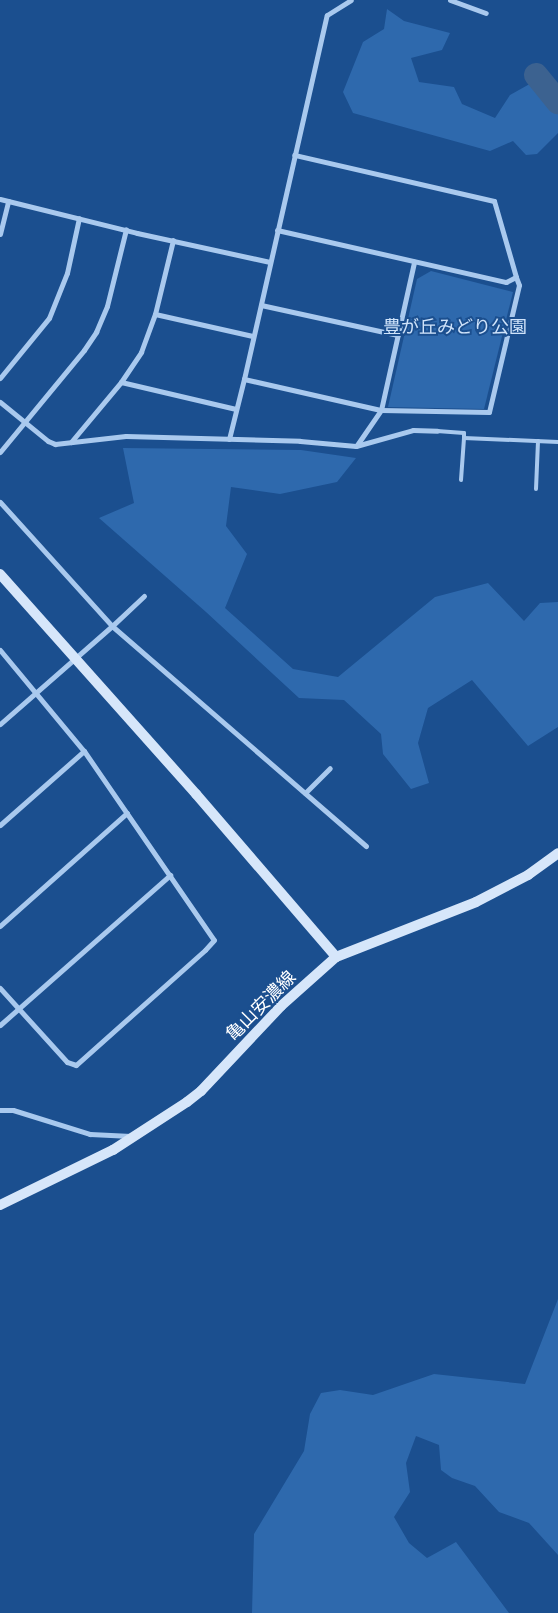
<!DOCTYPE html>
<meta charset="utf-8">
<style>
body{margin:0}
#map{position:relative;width:558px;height:1613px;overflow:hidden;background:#1b4f8f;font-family:"Nunito Sans","Noto Sans JP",sans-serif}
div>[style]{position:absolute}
.green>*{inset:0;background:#2e69ad}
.river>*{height:24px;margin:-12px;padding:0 12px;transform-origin:12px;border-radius:12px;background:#3c6290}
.lane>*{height:4px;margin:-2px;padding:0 2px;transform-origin:2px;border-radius:2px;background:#a9c9ee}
.street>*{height:5px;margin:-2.5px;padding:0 2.5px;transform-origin:2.5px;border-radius:2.5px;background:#a9c9ee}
.secondary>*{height:10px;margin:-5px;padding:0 5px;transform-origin:5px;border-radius:5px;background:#d6e6fa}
span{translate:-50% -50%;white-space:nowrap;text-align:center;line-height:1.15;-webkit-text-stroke:4px #1b4f8f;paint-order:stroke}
.park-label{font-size:18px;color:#cfe3fa}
.street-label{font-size:18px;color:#fff}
</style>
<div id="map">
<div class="green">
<div style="clip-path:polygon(387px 9px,404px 21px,450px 33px,442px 50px,411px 58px,419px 82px,454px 87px,462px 104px,495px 118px,510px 95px,535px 81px,558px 111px,558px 133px,537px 154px,526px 155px,513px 141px,490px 151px,353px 113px,343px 92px,363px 42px,384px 29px)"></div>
<div style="clip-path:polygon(431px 271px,513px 292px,484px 409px,388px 407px,417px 279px)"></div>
<div style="clip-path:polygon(123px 448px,301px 450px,356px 458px,337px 482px,280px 494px,231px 487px,226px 526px,247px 554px,225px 608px,293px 669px,338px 677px,435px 597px,488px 583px,524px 621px,540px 603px,558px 602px,558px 727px,528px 746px,472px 680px,428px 708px,418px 743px,429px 783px,411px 789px,383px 754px,381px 734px,344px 700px,299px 698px,206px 612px,99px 518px,134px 503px)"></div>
<div style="clip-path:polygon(558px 1299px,558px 1555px,529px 1523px,499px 1512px,475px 1486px,452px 1478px,441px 1470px,439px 1445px,416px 1436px,406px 1463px,410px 1492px,394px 1517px,409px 1543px,427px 1558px,456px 1542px,509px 1613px,252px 1613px,254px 1534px,304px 1451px,310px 1414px,321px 1393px,340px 1390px,373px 1395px,434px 1374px,525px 1384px)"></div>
</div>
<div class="river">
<div style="left:536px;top:75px;width:35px;rotate:51deg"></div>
</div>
<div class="lane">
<div style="left:437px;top:431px;width:27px;rotate:4deg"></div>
<div style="left:464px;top:433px;width:5px;rotate:90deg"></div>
<div style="left:464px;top:438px;width:94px;rotate:2.4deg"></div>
<div style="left:461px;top:480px;width:42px;rotate:-85.9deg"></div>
<div style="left:536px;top:489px;width:48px;rotate:-87.6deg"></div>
</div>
<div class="street">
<div style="left:450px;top:0;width:38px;rotate:20deg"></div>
<div style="left:0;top:199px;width:141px;rotate:13.9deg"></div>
<div style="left:137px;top:233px;width:136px;rotate:12.3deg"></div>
<div style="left:277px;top:230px;width:235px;rotate:12.8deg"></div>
<div style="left:506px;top:282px;width:11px;rotate:-27deg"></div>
<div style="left:516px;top:277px;width:79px;rotate:-106.1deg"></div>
<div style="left:494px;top:201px;width:205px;rotate:-167deg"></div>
<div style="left:0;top:234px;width:34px;rotate:-76deg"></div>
<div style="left:261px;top:305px;width:140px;rotate:12.4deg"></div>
<div style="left:155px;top:314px;width:100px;rotate:12.7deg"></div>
<div style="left:0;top:378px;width:77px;rotate:-50.8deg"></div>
<div style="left:49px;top:318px;width:48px;rotate:-68.2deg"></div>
<div style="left:67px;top:273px;width:56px;rotate:-77.7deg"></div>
<div style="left:244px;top:379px;width:140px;rotate:12.8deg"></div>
<div style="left:381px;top:410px;width:108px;rotate:1.1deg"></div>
<div style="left:489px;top:412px;width:130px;rotate:-76.7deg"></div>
<div style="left:519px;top:285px;width:9px;rotate:-111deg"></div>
<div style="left:121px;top:382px;width:118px;rotate:13.2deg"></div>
<div style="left:0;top:402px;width:62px;rotate:39.1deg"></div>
<div style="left:48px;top:441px;width:8px;rotate:23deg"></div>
<div style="left:55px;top:444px;width:71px;rotate:-6.4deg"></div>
<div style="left:126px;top:436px;width:174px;rotate:1.6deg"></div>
<div style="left:300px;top:441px;width:56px;rotate:5.1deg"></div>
<div style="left:356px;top:446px;width:59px;rotate:-15.7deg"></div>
<div style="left:413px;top:430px;width:24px;rotate:2deg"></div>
<div style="left:229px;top:439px;width:62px;rotate:-76deg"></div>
<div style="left:244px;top:379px;width:373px;rotate:-77.2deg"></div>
<div style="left:327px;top:15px;width:28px;rotate:-32deg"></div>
<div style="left:71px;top:442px;width:78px;rotate:-50.2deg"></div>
<div style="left:121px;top:382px;width:36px;rotate:-56deg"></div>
<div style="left:141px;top:352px;width:40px;rotate:-69.8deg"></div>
<div style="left:155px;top:314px;width:76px;rotate:-76.3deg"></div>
<div style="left:357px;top:445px;width:42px;rotate:-55.6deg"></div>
<div style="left:381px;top:410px;width:152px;rotate:-77.4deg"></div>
<div style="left:0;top:452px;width:132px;rotate:-50.5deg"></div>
<div style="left:84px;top:350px;width:22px;rotate:-56deg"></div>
<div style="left:96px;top:332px;width:28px;rotate:-67deg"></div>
<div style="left:107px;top:306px;width:79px;rotate:-76.1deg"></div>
<div style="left:0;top:502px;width:167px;rotate:47.9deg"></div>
<div style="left:112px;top:626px;width:149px;rotate:138.8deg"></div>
<div style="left:144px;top:596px;width:44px;rotate:136.8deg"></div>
<div style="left:112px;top:626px;width:336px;rotate:40.9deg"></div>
<div style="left:0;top:650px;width:131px;rotate:50.3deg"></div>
<div style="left:84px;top:751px;width:229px;rotate:55.5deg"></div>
<div style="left:214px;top:940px;width:13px;rotate:132deg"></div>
<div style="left:205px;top:950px;width:173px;rotate:138.3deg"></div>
<div style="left:76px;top:1065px;width:9px;rotate:-162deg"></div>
<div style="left:67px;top:1062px;width:100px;rotate:-132.2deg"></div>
<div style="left:305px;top:793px;width:35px;rotate:-45deg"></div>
<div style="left:0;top:825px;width:112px;rotate:-41.4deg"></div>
<div style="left:0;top:926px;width:170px;rotate:-41.7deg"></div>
<div style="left:0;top:1025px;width:227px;rotate:-41.4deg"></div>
<div style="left:0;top:1110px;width:13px"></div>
<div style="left:13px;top:1110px;width:81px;rotate:17.3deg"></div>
<div style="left:90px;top:1134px;width:41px;rotate:2.8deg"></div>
</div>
<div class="secondary">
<div style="left:0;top:574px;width:295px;rotate:48.3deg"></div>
<div style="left:196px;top:794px;width:215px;rotate:49.3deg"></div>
<div style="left:0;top:1205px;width:126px;rotate:-26deg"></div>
<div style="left:113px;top:1150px;width:88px;rotate:-33deg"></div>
<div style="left:187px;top:1102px;width:18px;rotate:-38deg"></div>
<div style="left:201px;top:1091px;width:117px;rotate:-46.7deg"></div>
<div style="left:281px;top:1006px;width:74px;rotate:-41.7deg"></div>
<div style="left:336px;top:957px;width:150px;rotate:-21.4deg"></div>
<div style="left:476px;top:902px;width:59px;rotate:-27.4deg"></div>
<div style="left:528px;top:875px;width:37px;rotate:-36deg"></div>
</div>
<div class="park-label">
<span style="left:455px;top:327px">豊が丘みどり公園</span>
</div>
<div class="street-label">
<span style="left:261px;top:1006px;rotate:-45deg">亀山安濃線</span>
</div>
</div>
